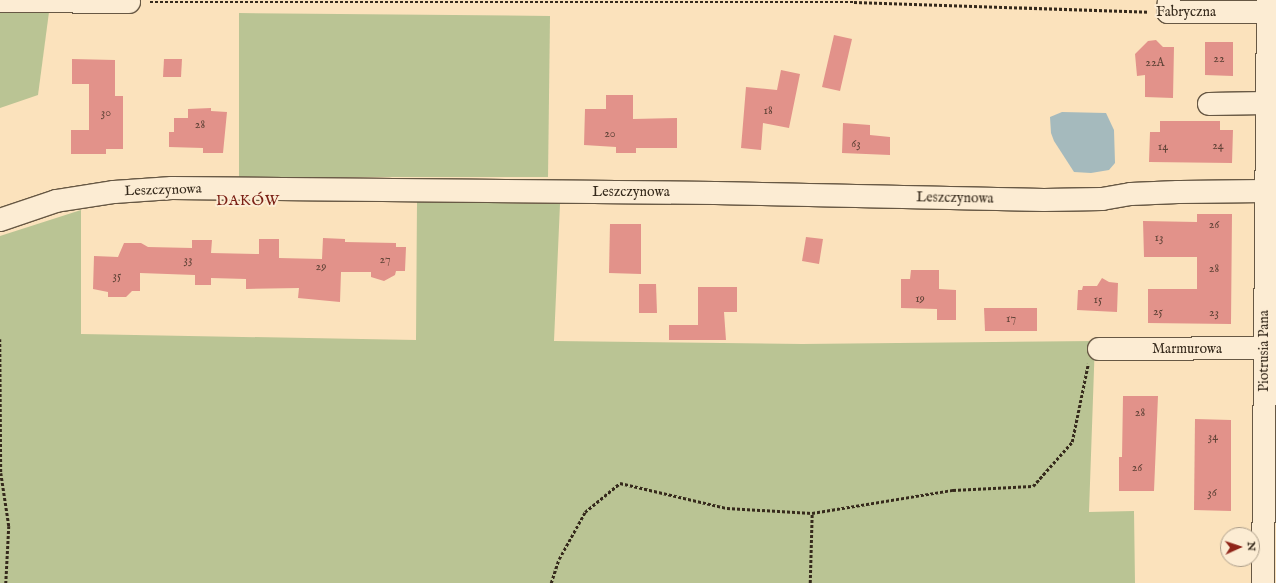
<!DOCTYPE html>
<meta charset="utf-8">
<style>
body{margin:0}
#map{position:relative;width:1276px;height:583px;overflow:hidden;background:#fbe2bc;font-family:"IM FELL English",serif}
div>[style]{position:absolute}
.green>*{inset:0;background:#bac494}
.water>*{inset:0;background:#a5babd}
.building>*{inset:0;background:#e2928a}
.path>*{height:2.5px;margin-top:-1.25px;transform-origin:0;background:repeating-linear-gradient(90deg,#362a1c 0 3px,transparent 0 5px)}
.roads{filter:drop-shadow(1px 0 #675844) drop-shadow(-1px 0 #675844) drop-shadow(0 1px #675844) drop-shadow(0 -1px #675844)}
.minor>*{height:22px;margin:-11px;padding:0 11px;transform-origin:11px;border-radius:11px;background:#fcecd3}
span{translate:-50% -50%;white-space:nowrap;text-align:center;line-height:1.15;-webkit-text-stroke:4px #fcecd3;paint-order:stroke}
.number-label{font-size:12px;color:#614438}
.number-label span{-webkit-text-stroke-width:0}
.street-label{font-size:14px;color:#362a1c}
.neighbourhood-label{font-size:15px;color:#7a1f14;letter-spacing:1px}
.north{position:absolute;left:1220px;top:527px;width:40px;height:40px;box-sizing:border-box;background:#fcecd3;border:1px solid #ad9e8a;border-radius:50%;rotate:87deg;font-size:11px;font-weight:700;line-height:16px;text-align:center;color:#362a1c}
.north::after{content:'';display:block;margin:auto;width:14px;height:18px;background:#8f2418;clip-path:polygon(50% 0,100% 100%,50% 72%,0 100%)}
</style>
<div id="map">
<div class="green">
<div style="clip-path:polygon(0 10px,49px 12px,38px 95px,0 108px)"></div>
<div style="clip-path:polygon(239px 13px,550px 16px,548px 177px,239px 177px)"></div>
<div style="clip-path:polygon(417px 202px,560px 204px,554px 341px,802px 344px,1095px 341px,1089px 512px,1134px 511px,1135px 583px,0 583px,0 236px,81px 210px,81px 334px,416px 340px)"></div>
</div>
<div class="water">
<div style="clip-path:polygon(1062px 112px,1106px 113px,1114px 130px,1115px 163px,1109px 170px,1091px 173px,1074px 172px,1054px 141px,1051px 133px,1050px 117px)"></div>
</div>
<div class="building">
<div style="clip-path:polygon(834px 35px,852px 39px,840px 91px,822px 87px)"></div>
<div style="clip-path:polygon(1156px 40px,1163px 47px,1174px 47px,1173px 98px,1145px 97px,1145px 75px,1137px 76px,1135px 54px,1148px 41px)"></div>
<div style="clip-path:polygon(1205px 42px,1233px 42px,1233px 76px,1205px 75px)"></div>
<div style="clip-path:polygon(72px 59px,115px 60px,115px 96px,123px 96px,123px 149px,106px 149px,106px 154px,71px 154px,71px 130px,89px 130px,89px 84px,72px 84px)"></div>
<div style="clip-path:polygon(164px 59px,182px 59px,181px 77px,163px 77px)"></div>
<div style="clip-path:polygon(781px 70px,800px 74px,789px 128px,763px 123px,761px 150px,741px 148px,746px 87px,777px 90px)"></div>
<div style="clip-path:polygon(606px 95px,633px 95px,633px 119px,677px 118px,677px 148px,636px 148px,636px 153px,616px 153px,616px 147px,584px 145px,585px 109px,606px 109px)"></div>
<div style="clip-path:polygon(211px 108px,211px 111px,227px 112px,223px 153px,203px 153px,203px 148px,169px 147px,169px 132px,174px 132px,174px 118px,188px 118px,188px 109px)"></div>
<div style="clip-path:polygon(1160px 121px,1220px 121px,1220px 130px,1233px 130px,1232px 163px,1149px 162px,1150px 132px,1160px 132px)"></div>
<div style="clip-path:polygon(843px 123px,870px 125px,870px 135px,890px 137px,890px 155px,842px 153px)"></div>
<div style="clip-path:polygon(1197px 214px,1232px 214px,1231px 324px,1148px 323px,1148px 289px,1197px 289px,1197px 257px,1144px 257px,1143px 221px,1197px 222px)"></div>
<div style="clip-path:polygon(610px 224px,641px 224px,641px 274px,609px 273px)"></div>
<div style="clip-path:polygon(806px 237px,823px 239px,819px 264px,802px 261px)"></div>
<div style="clip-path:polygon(323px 238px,345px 239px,345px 242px,396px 243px,396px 247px,406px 247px,405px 271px,396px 271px,395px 275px,384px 281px,371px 277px,371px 272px,341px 272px,340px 302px,298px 298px,299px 288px,246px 289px,246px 279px,211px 278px,211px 285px,195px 285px,195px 275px,140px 273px,140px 291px,132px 291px,126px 297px,108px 297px,108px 292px,93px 289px,94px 256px,118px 257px,124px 243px,141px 243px,148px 247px,192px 248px,192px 240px,212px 240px,211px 253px,259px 254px,259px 239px,279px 239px,279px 258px,322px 259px)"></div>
<div style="clip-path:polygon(911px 270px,939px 270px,939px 289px,956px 290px,956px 320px,937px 320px,937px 309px,901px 308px,901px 279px,910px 279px)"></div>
<div style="clip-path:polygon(1102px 278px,1109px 282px,1118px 283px,1117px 312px,1077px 310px,1078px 290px,1082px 290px,1083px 286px,1097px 286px)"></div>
<div style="clip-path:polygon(639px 284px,656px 284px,657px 313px,639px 313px)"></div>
<div style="clip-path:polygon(698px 287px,737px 287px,737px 312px,724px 312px,726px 340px,669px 340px,669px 325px,698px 325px)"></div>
<div style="clip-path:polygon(984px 308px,1037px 308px,1037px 331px,985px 331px)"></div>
<div style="clip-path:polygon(1123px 396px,1158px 396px,1154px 491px,1119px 491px,1119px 457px,1122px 457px)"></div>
<div style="clip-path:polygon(1195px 419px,1231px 420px,1231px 511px,1194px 510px)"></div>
</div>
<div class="path">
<div style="left:150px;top:2px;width:704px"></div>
<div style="left:854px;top:2px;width:295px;rotate:1.9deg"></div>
<div style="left:0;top:339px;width:134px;rotate:89.6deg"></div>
<div style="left:1px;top:473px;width:54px;rotate:81.4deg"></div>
<div style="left:9px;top:526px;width:57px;rotate:93deg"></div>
<div style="left:551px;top:583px;width:25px;rotate:-72deg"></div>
<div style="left:559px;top:559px;width:54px;rotate:-61deg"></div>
<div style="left:585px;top:512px;width:45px;rotate:-39.6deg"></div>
<div style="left:620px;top:483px;width:110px;rotate:13.2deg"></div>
<div style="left:727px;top:508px;width:85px;rotate:3.4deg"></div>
<div style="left:812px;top:513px;width:143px;rotate:-9.3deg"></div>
<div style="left:953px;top:490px;width:80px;rotate:-2.9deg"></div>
<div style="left:1033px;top:486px;width:59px;rotate:-48.4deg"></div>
<div style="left:1072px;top:442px;width:80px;rotate:-78.4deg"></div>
<div style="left:810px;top:583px;width:70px;rotate:-88.4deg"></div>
</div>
<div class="roads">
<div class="minor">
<div style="left:1169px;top:0;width:12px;rotate:95deg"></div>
<div style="left:1168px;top:12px;width:100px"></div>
<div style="left:0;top:1px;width:129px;rotate:0.4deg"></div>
<div style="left:1209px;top:104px;width:57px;rotate:-1deg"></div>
<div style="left:0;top:220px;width:59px;rotate:-18.7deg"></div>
<div style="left:56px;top:201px;width:59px;rotate:-8.8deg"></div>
<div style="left:114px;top:192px;width:58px;rotate:-3.9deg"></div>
<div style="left:172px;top:188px;width:543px;rotate:0.53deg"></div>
<div style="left:715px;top:193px;width:329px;rotate:1.2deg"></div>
<div style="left:1044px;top:200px;width:58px;rotate:-1deg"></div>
<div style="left:1102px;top:199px;width:29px;rotate:-10deg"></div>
<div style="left:1131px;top:194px;width:47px;rotate:-2.4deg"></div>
<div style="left:1178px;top:192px;width:87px;rotate:-0.7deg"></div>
<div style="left:1099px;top:349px;width:177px;rotate:-0.3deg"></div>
<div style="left:1263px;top:583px;width:583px;rotate:-89.51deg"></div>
</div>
</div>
<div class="number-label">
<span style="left:1219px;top:59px">22</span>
<span style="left:1155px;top:63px">22A</span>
<span style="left:768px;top:111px">18</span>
<span style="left:106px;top:113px">30</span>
<span style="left:200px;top:125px">28</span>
<span style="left:610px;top:134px">20</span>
<span style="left:856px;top:144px">63</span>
<span style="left:1218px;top:146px">24</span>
<span style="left:1163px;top:147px">14</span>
<span style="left:1214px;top:225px">26</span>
<span style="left:1159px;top:238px">13</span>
<span style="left:188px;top:260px">33</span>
<span style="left:385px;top:260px">27</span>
<span style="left:321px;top:267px">29</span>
<span style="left:1214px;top:269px">28</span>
<span style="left:117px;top:276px">35</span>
<span style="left:920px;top:299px">19</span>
<span style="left:1098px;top:300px">15</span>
<span style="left:1158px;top:312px">25</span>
<span style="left:1214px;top:313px">23</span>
<span style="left:1011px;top:319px">17</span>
<span style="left:1140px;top:413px">28</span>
<span style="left:1213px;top:437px">34</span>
<span style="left:1137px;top:468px">26</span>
<span style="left:1212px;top:493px">36</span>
</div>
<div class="street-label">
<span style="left:1186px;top:12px">Fabryczna</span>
<span style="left:163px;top:190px;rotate:-2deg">Leszczynowa</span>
<span style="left:631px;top:192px">Leszczynowa</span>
<span style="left:955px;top:198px;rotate:1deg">Leszczynowa</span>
<span style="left:1187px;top:349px">Marmurowa</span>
<span style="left:1264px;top:351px;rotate:-90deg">Piotrusia Pana</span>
</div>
<div class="neighbourhood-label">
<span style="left:248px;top:201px">DAKÓW</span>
</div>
<div class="north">N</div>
</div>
